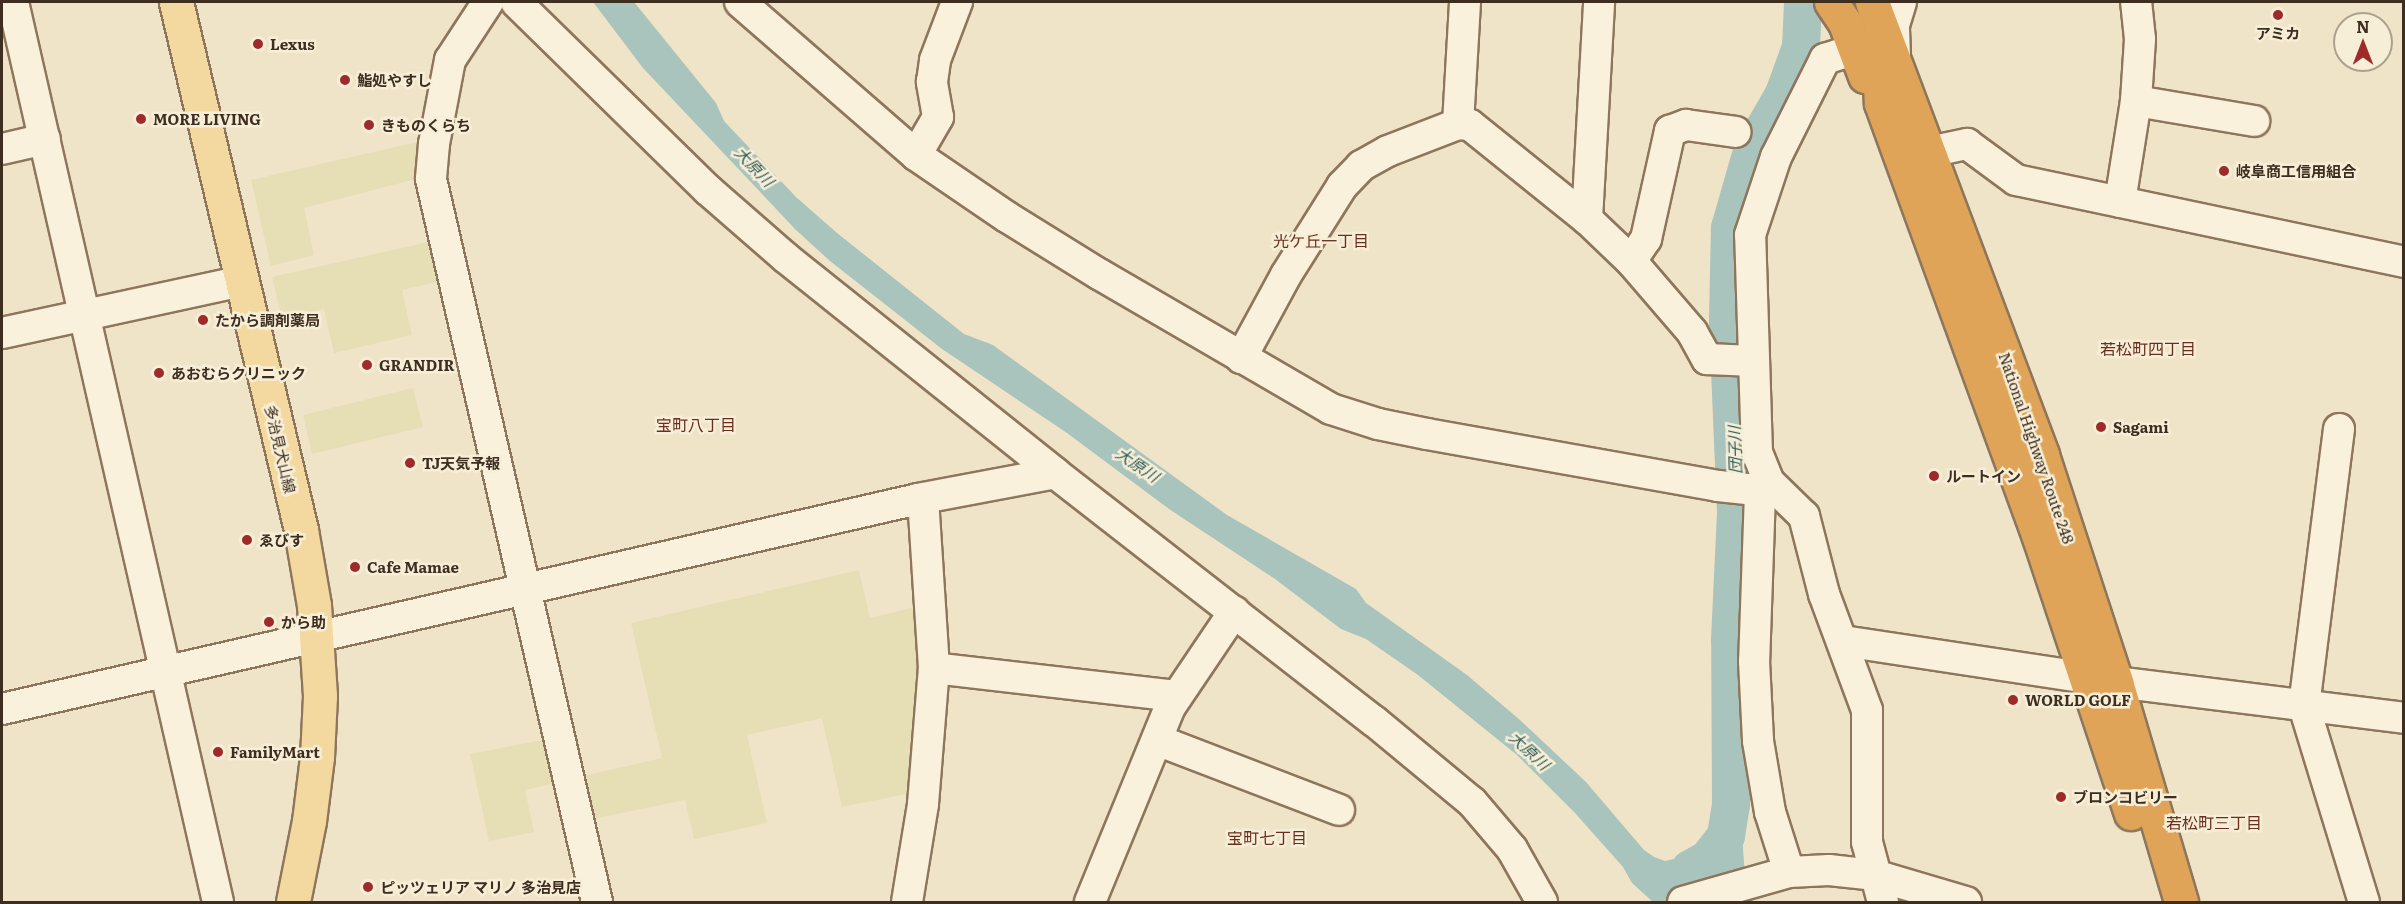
<!DOCTYPE html>
<meta charset="utf-8">
<style>
body{margin:0}
#map{position:relative;width:2405px;height:904px;overflow:hidden;background:#f0e4c8;font-family:Literata,"Noto Sans JP",serif}
div>[style]{position:absolute}
.farmland>*{inset:0;background:#e6deb5}
.water>*{inset:0;background:#a9c4bc}
.river>*{height:38px;margin:-19px;padding:0 19px;transform-origin:19px;border-radius:19px;background:#a9c4bc}
.roads{filter:drop-shadow(2px 0 #8d765c) drop-shadow(-2px 0 #8d765c) drop-shadow(0 2px #8d765c) drop-shadow(0 -2px #8d765c)}
.minor>*{height:30px;margin:-15px;padding:0 15px;transform-origin:15px;border-radius:15px;background:#faf1dc}
.major>*{height:33px;margin:-16.5px;padding:0 16.5px;transform-origin:16.5px;border-radius:16.5px;background:#f3d9a0}
.highway>*{height:33px;margin:-16.5px;padding:0 16.5px;transform-origin:16.5px;border-radius:16.5px;background:#e0a458}
.dots>*{width:16px;height:16px;translate:-50% -50%;box-sizing:border-box;border:3px solid #f7eed8;border-radius:50%}
span{translate:-50% -50%;white-space:nowrap;text-align:center;line-height:1.15;-webkit-text-stroke:5px #f7eed8;paint-order:stroke}
.poi-label{font-size:15px;color:#3d2e20;font-weight:700}
.left{translate:0 -50%;text-align:left}
.street-label{font-size:15px;color:#3d2e20}
.water-label{font-size:16px;color:#2f5d5a;font-style:italic}
.neighbourhood-label{font-size:16px;color:#6b2e1e}
.frame{position:absolute;inset:0;border:3px solid #3d2e20;pointer-events:none}
.north{position:absolute;left:2333px;top:12px;width:60px;height:60px;box-sizing:border-box;background:#f7eed8;border:2px solid #ada18e;border-radius:50%;rotate:0deg;font-size:16px;font-weight:700;line-height:24px;text-align:center;color:#3d2e20}
.north::after{content:'';display:block;margin:auto;width:21px;height:27px;background:#9e2a2b;clip-path:polygon(50% 0,100% 100%,50% 72%,0 100%)}
</style>
<div id="map">
<div class="farmland">
<div style="clip-path:polygon(426px 140px,424px 177px,304px 208px,314px 255px,271px 266px,251px 180px)"></div>
<div style="clip-path:polygon(437px 240px,446px 280px,402px 290px,412px 335px,334px 353px,324px 309px,282px 318px,272px 277px)"></div>
<div style="clip-path:polygon(413px 388px,423px 427px,312px 454px,303px 415px)"></div>
<div style="clip-path:polygon(859px 570px,870px 618px,919px 606px,925px 665px,917px 792px,842px 807px,822px 718px,747px 735px,767px 823px,694px 839px,685px 800px,588px 820px,579px 777px,662px 758px,631px 623px)"></div>
<div style="clip-path:polygon(552px 738px,561px 782px,525px 790px,534px 832px,489px 841px,470px 754px)"></div>
</div>
<div class="water">
<div style="clip-path:polygon(593px 2px,634px 2px,716px 103px,724px 121px,796px 197px,837px 233px,964px 334px,993px 345px,1227px 515px,1356px 589px,1366px 603px,1467px 675px,1520px 720px,1586px 782px,1644px 850px,1654px 857px,1665px 861px,1678px 858px,1702px 846px,1711px 832px,1742px 836px,1747px 902px,1653px 902px,1632px 883px,1623px 867px,1575px 813px,1517px 755px,1418px 675px,1366px 639px,1341px 629px,1275px 579px,1169px 509px,1067px 433px,942px 349px,830px 261px,796px 230px,643px 68px)"></div>
</div>
<div class="river">
<div style="left:1690px;top:869px;width:21px;rotate:-29deg"></div>
<div style="left:1708px;top:859px;width:29px;rotate:-52deg"></div>
<div style="left:1726px;top:836px;width:32px;rotate:-81deg"></div>
<div style="left:1731px;top:804px;width:164px;rotate:-90.3deg"></div>
<div style="left:1730px;top:640px;width:127px;rotate:-87.3deg"></div>
<div style="left:1736px;top:513px;width:193px;rotate:-92.4deg"></div>
<div style="left:1728px;top:320px;width:92px;rotate:-88.8deg"></div>
<div style="left:1730px;top:228px;width:83px;rotate:-74deg"></div>
<div style="left:1753px;top:148px;width:62px;rotate:-60.1deg"></div>
<div style="left:1784px;top:94px;width:50px;rotate:-70.1deg"></div>
<div style="left:1801px;top:47px;width:44px;rotate:-87.4deg"></div>
</div>
<div class="roads">
<div class="minor">
<div style="left:13px;top:2px;width:923px;rotate:77.17deg"></div>
<div style="left:488px;top:2px;width:69px;rotate:123.2deg"></div>
<div style="left:450px;top:60px;width:86px;rotate:100.8deg"></div>
<div style="left:434px;top:144px;width:35px;rotate:95deg"></div>
<div style="left:431px;top:179px;width:742px;rotate:77.07deg"></div>
<div style="left:516px;top:2px;width:269px;rotate:44.4deg"></div>
<div style="left:708px;top:190px;width:103px;rotate:41.1deg"></div>
<div style="left:786px;top:258px;width:344px;rotate:38.6deg"></div>
<div style="left:1055px;top:473px;width:404px;rotate:37.9deg"></div>
<div style="left:1374px;top:721px;width:127px;rotate:39.6deg"></div>
<div style="left:1472px;top:802px;width:62px;rotate:49.6deg"></div>
<div style="left:1512px;top:849px;width:61px;rotate:60.5deg"></div>
<div style="left:740px;top:2px;width:233px;rotate:41deg"></div>
<div style="left:916px;top:155px;width:110px;rotate:34.3deg"></div>
<div style="left:1007px;top:217px;width:108px;rotate:31.8deg"></div>
<div style="left:1099px;top:274px;width:268px;rotate:30.2deg"></div>
<div style="left:1331px;top:409px;width:49px;rotate:17.7deg"></div>
<div style="left:1378px;top:424px;width:50px;rotate:11.5deg"></div>
<div style="left:1427px;top:434px;width:296px;rotate:10.1deg"></div>
<div style="left:1718px;top:486px;width:31px;rotate:6deg"></div>
<div style="left:1749px;top:489px;width:12px;rotate:20deg"></div>
<div style="left:1760px;top:493px;width:14px;rotate:-51deg"></div>
<div style="left:1769px;top:482px;width:49px;rotate:44.2deg"></div>
<div style="left:1804px;top:516px;width:81px;rotate:75.6deg"></div>
<div style="left:1824px;top:594px;width:124px;rotate:69.7deg"></div>
<div style="left:1867px;top:710px;width:132px;rotate:90deg"></div>
<div style="left:1867px;top:842px;width:62px;rotate:75.1deg"></div>
<div style="left:1895px;top:57px;width:32px;rotate:-92deg"></div>
<div style="left:1894px;top:25px;width:24px;rotate:-73deg"></div>
<div style="left:2136px;top:101px;width:120px;rotate:9.6deg"></div>
<div style="left:1458px;top:124px;width:122px;rotate:-86.7deg"></div>
<div style="left:2px;top:149px;width:44px;rotate:-13.1deg"></div>
<div style="left:1929px;top:152px;width:39px;rotate:-12deg"></div>
<div style="left:1967px;top:144px;width:61px;rotate:36.3deg"></div>
<div style="left:2016px;top:180px;width:397px;rotate:11.9deg"></div>
<div style="left:916px;top:155px;width:44px;rotate:-59.9deg"></div>
<div style="left:938px;top:117px;width:36px;rotate:-100deg"></div>
<div style="left:932px;top:82px;width:22px;rotate:-82deg"></div>
<div style="left:935px;top:60px;width:62px;rotate:-69.2deg"></div>
<div style="left:2120px;top:202px;width:102px;rotate:-81deg"></div>
<div style="left:2136px;top:101px;width:62px;rotate:-86.3deg"></div>
<div style="left:2140px;top:39px;width:37px;rotate:-96deg"></div>
<div style="left:1587px;top:219px;width:217px;rotate:-86.8deg"></div>
<div style="left:1631px;top:261px;width:27px;rotate:-56deg"></div>
<div style="left:1646px;top:239px;width:111px;rotate:-77.5deg"></div>
<div style="left:1670px;top:131px;width:17px;rotate:-21deg"></div>
<div style="left:1686px;top:125px;width:50px;rotate:8deg"></div>
<div style="left:2px;top:333px;width:246px;rotate:-12.2deg"></div>
<div style="left:1241px;top:358px;width:94px;rotate:-61.5deg"></div>
<div style="left:1286px;top:275px;width:105px;rotate:-57.8deg"></div>
<div style="left:1342px;top:186px;width:28px;rotate:-46deg"></div>
<div style="left:1361px;top:166px;width:31px;rotate:-29deg"></div>
<div style="left:1388px;top:151px;width:75px;rotate:-21.1deg"></div>
<div style="left:1458px;top:124px;width:12px;rotate:5deg"></div>
<div style="left:1470px;top:125px;width:150px;rotate:38.8deg"></div>
<div style="left:1587px;top:219px;width:61px;rotate:43.7deg"></div>
<div style="left:1631px;top:261px;width:94px;rotate:49.3deg"></div>
<div style="left:1692px;top:332px;width:31px;rotate:61deg"></div>
<div style="left:1707px;top:359px;width:47px;rotate:2.4deg"></div>
<div style="left:2339px;top:429px;width:279px;rotate:97.2deg"></div>
<div style="left:2304px;top:706px;width:205px;rotate:73deg"></div>
<div style="left:1769px;top:482px;width:31px;rotate:-112deg"></div>
<div style="left:1757px;top:453px;width:218px;rotate:-91.8deg"></div>
<div style="left:1750px;top:235px;width:82px;rotate:-71.6deg"></div>
<div style="left:1776px;top:157px;width:110px;rotate:-63.4deg"></div>
<div style="left:1825px;top:59px;width:32px;rotate:-18deg"></div>
<div style="left:1760px;top:493px;width:168px;rotate:92deg"></div>
<div style="left:1754px;top:661px;width:80px;rotate:87.1deg"></div>
<div style="left:1758px;top:741px;width:72px;rotate:80.4deg"></div>
<div style="left:1770px;top:812px;width:63px;rotate:72.4deg"></div>
<div style="left:1843px;top:641px;width:247px;rotate:8.6deg"></div>
<div style="left:934px;top:668px;width:244px;rotate:6.6deg"></div>
<div style="left:2116px;top:682px;width:290px;rotate:7.1deg"></div>
<div style="left:2px;top:709px;width:940px;rotate:-12.91deg"></div>
<div style="left:918px;top:499px;width:139px;rotate:-10.7deg"></div>
<div style="left:1157px;top:740px;width:195px;rotate:21deg"></div>
<div style="left:907px;top:902px;width:99px;rotate:-80.7deg"></div>
<div style="left:923px;top:804px;width:136px;rotate:-85.4deg"></div>
<div style="left:934px;top:668px;width:170px;rotate:-93.7deg"></div>
<div style="left:1090px;top:902px;width:211px;rotate:-67.7deg"></div>
<div style="left:1170px;top:707px;width:115px;rotate:-56deg"></div>
<div style="left:1683px;top:902px;width:110px;rotate:-15.8deg"></div>
<div style="left:1789px;top:872px;width:40px;rotate:-2.9deg"></div>
<div style="left:1829px;top:870px;width:45px;rotate:6.3deg"></div>
<div style="left:1874px;top:875px;width:96px;rotate:16.4deg"></div>
</div>
<div class="major">
<div style="left:176px;top:2px;width:543px;rotate:76.68deg"></div>
<div style="left:301px;top:530px;width:76px;rotate:80.2deg"></div>
<div style="left:314px;top:605px;width:91px;rotate:86.2deg"></div>
<div style="left:320px;top:696px;width:61px;rotate:92.8deg"></div>
<div style="left:317px;top:757px;width:64px;rotate:97.1deg"></div>
<div style="left:309px;top:821px;width:83px;rotate:101.2deg"></div>
</div>
<div class="highway">
<div style="left:1831px;top:2px;width:25px;rotate:56deg"></div>
<div style="left:1845px;top:23px;width:57px;rotate:69.3deg"></div>
<div style="left:1872px;top:2px;width:484px;rotate:69.4deg"></div>
<div style="left:2042px;top:455px;width:239px;rotate:71.9deg"></div>
<div style="left:2116px;top:682px;width:229px;rotate:73.5deg"></div>
<div style="left:1868px;top:49px;width:39px;rotate:72deg"></div>
<div style="left:1880px;top:86px;width:17px;rotate:87deg"></div>
<div style="left:1881px;top:103px;width:462px;rotate:70deg"></div>
<div style="left:2039px;top:537px;width:291px;rotate:71.6deg"></div>
</div>
</div>
<div class="dots">
<div style="left:2278px;top:15px;background:#9e2a2b"></div>
<div style="left:258px;top:44px;background:#9e2a2b"></div>
<div style="left:345px;top:80px;background:#9e2a2b"></div>
<div style="left:141px;top:119px;background:#9e2a2b"></div>
<div style="left:369px;top:125px;background:#9e2a2b"></div>
<div style="left:2224px;top:171px;background:#9e2a2b"></div>
<div style="left:203px;top:320px;background:#9e2a2b"></div>
<div style="left:367px;top:365px;background:#9e2a2b"></div>
<div style="left:159px;top:373px;background:#9e2a2b"></div>
<div style="left:2101px;top:427px;background:#9e2a2b"></div>
<div style="left:410px;top:463px;background:#9e2a2b"></div>
<div style="left:1934px;top:476px;background:#9e2a2b"></div>
<div style="left:247px;top:540px;background:#9e2a2b"></div>
<div style="left:355px;top:567px;background:#9e2a2b"></div>
<div style="left:269px;top:622px;background:#9e2a2b"></div>
<div style="left:2013px;top:700px;background:#9e2a2b"></div>
<div style="left:218px;top:752px;background:#9e2a2b"></div>
<div style="left:2061px;top:797px;background:#9e2a2b"></div>
<div style="left:368px;top:887px;background:#9e2a2b"></div>
</div>
<div class="poi-label">
<span style="left:2278px;top:33px">アミカ</span>
<span class="left" style="left:270px;top:44px">Lexus</span>
<span class="left" style="left:357px;top:80px">鮨処やすし</span>
<span class="left" style="left:153px;top:119px">MORE LIVING</span>
<span class="left" style="left:381px;top:125px">きものくらち</span>
<span class="left" style="left:2236px;top:171px">岐阜商工信用組合</span>
<span class="left" style="left:215px;top:320px">たから調剤薬局</span>
<span class="left" style="left:379px;top:365px">GRANDIR</span>
<span class="left" style="left:171px;top:373px">あおむらクリニック</span>
<span class="left" style="left:2113px;top:427px">Sagami</span>
<span class="left" style="left:422px;top:463px">TJ天気予報</span>
<span class="left" style="left:1946px;top:476px">ルートイン</span>
<span class="left" style="left:259px;top:540px">ゑびす</span>
<span class="left" style="left:367px;top:567px">Cafe Mamae</span>
<span class="left" style="left:281px;top:622px">から助</span>
<span class="left" style="left:2025px;top:700px">WORLD GOLF</span>
<span class="left" style="left:230px;top:752px">FamilyMart</span>
<span class="left" style="left:2073px;top:797px">ブロンコビリー</span>
<span class="left" style="left:380px;top:887px">ピッツェリア マリノ 多治見店</span>
</div>
<div class="street-label">
<span style="left:2037px;top:448px;rotate:71deg">National Highway Route 248</span>
<span style="left:281px;top:449px;rotate:77deg">多治見犬山線</span>
</div>
<div class="water-label">
<span style="left:755px;top:166px;rotate:46deg">大原川</span>
<span style="left:1734px;top:450px;rotate:-92deg">団子川</span>
<span style="left:1138px;top:464px;rotate:34deg">大原川</span>
<span style="left:1530px;top:750px;rotate:43deg">大原川</span>
</div>
<div class="neighbourhood-label">
<span style="left:1321px;top:240px">光ケ丘一丁目</span>
<span style="left:2148px;top:348px">若松町四丁目</span>
<span style="left:696px;top:424px">宝町八丁目</span>
<span style="left:2214px;top:822px">若松町三丁目</span>
<span style="left:1267px;top:837px">宝町七丁目</span>
</div>
<div class="frame"></div>
<div class="north">N</div>
</div>
